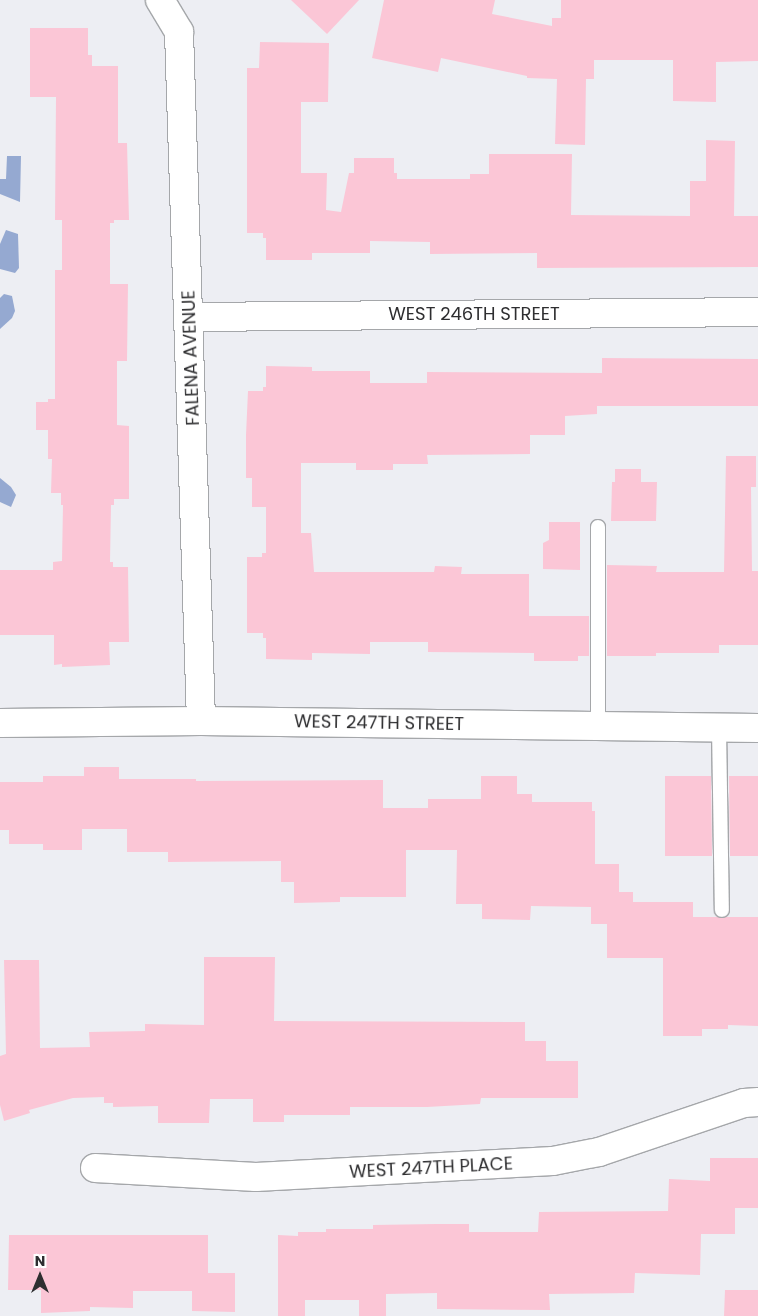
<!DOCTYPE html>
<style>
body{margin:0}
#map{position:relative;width:758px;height:1316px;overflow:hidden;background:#edeef3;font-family:Poppins,sans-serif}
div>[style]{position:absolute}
.water>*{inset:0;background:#95a9d1}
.building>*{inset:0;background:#fbc6d6}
.roads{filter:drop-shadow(1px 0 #a5a7aa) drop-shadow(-1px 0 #a5a7aa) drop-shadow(0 1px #a5a7aa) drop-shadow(0 -1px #a5a7aa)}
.service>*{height:14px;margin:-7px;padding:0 7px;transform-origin:7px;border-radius:7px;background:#fff}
.minor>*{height:28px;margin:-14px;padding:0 14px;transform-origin:14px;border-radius:14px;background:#fff}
.tertiary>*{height:28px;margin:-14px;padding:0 14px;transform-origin:14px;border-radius:14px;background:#fff}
span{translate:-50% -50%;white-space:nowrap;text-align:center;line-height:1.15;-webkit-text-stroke:4px #fff;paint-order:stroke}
.street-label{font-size:18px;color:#2e2e30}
.north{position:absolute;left:15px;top:1251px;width:50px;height:50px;-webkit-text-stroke:4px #fff;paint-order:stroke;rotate:0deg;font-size:14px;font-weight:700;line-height:20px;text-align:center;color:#2e2e30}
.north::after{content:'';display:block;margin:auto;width:18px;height:22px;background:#2e2e30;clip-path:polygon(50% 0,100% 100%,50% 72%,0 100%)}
</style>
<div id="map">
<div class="water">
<div style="clip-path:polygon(7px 156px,21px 156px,20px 202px,0 194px,0 179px,6px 179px)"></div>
<div style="clip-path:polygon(6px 230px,18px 234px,19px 268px,15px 273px,0 269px,0 244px)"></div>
<div style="clip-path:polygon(4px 294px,12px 296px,15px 311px,12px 318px,0 329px,0 298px)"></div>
<div style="clip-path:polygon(0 478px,11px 487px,16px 495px,11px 507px,0 502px)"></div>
</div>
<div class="building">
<div style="clip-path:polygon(291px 0,359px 0,327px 34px)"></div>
<div style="clip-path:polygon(384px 0,495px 0,492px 14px,552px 26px,552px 18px,561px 18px,561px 0,758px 0,758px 61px,716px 62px,716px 102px,673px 101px,673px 60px,594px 60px,594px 79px,586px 79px,585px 145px,555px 144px,557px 79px,527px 78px,527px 76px,441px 58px,438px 72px,372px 58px)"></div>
<div style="clip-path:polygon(30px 28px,88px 28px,88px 55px,92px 55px,92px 66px,118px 66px,118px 143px,127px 143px,129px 220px,114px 220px,114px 223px,110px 223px,110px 284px,128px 284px,127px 361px,117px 361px,117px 425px,129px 426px,129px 499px,114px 499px,114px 505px,111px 505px,110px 562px,113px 562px,113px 567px,128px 567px,129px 642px,109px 642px,110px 665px,62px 667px,62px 664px,54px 665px,54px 635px,0 635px,0 570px,53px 570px,53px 562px,62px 561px,63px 505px,61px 505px,61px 493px,51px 493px,52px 459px,48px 459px,48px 430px,36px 430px,36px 402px,48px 402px,48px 399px,55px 399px,55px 270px,62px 270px,62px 220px,55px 220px,56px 97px,30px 97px)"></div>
<div style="clip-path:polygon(260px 42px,329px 43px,328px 102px,301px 102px,301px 173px,327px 173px,326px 210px,341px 212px,349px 173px,354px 173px,354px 158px,394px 158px,394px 173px,397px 173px,397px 179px,470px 179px,470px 174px,489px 174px,489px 154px,572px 154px,571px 215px,690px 216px,690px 181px,706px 181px,706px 140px,735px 141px,734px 216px,758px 216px,758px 267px,537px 268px,537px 253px,430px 254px,430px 242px,370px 241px,370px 253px,312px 253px,312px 260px,266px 260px,266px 238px,263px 238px,263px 233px,247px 233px,247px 68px,259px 68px)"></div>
<div style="clip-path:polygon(602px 358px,758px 359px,758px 406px,597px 406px,597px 414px,565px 416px,565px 435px,530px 435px,530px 454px,427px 455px,428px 464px,393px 464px,393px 470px,356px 470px,356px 463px,301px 463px,301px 533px,311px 533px,314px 572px,434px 572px,435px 566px,462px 567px,461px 574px,529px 574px,529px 616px,589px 616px,589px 656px,578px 656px,578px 661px,534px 661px,534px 653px,428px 652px,428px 642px,370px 642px,370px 654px,312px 653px,312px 660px,266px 659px,266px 638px,263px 638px,263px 633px,247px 633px,247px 557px,262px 557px,262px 553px,266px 553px,266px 507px,252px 507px,252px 478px,246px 478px,246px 435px,248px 391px,263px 391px,263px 387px,266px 387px,266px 366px,312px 367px,312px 371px,370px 371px,370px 383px,427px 383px,427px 372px,602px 373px)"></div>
<div style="clip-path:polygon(726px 456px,756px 456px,756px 487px,751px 487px,752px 571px,758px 571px,758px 645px,719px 645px,719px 653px,656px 653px,656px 656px,607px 656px,607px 565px,657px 566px,656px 572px,724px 572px)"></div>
<div style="clip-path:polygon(615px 469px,641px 469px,641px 482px,657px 482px,656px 521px,611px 521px,612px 482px,615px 482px)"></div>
<div style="clip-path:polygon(549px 522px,580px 522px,580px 570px,543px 569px,543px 543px,549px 540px)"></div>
<div style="clip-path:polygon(84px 767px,119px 767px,119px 779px,196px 779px,196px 781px,383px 780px,383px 808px,428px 808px,428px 799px,481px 799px,481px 776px,517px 776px,517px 794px,532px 794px,532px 802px,592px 802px,592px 811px,595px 811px,595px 864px,619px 864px,619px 892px,633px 892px,633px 902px,693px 902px,693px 917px,758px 917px,758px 1026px,728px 1025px,728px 1029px,702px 1029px,702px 1036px,663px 1036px,663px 958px,607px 958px,607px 924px,591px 924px,591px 907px,531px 906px,530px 920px,482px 919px,482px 904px,456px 904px,457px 850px,406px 850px,406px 897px,340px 897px,340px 902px,294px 903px,294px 882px,281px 882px,281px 861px,168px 862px,168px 852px,127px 852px,127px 829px,82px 829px,82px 850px,43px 850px,43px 844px,9px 844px,9px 830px,0 830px,0 782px,43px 782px,43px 776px,84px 776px)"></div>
<div style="clip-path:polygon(665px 776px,711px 776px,712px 856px,665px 856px)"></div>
<div style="clip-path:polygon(729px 776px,758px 776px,758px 856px,730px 856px)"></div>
<div style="clip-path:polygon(204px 957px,275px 957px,274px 1021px,525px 1022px,525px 1041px,546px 1041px,546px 1061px,578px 1061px,578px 1098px,481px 1098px,480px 1104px,427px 1107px,350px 1107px,350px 1115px,284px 1115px,284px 1122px,253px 1122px,253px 1099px,210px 1099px,209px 1123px,158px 1123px,158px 1106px,113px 1107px,113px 1103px,104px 1103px,104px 1097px,73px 1098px,29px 1110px,30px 1113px,4px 1121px,0 1105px,0 1056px,6px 1054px,4px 960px,39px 960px,40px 1048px,90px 1047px,89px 1032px,145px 1031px,145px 1024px,204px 1025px)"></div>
<div style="clip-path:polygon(710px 1158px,758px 1158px,758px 1208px,735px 1208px,735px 1234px,701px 1234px,700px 1275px,635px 1273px,634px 1293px,549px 1294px,550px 1310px,437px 1309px,437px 1293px,386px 1294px,386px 1316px,359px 1316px,359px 1300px,305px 1300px,305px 1316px,278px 1316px,278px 1235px,298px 1236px,298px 1232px,326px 1232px,326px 1229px,373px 1229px,373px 1225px,436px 1224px,469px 1224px,469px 1232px,538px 1232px,539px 1212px,668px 1211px,669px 1179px,710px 1181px)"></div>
<div style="clip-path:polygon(9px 1235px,208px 1235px,208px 1273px,235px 1273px,235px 1312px,192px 1311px,192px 1291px,133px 1291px,133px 1308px,90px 1307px,90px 1311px,41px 1313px,41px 1290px,8px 1290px)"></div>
<div style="clip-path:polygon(725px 1290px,758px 1290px,758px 1316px,724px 1316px)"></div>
</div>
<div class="roads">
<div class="service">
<div style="left:598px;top:527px;width:199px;rotate:90deg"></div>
<div style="left:719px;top:728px;width:182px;rotate:89.1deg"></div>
</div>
<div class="minor">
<div style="left:160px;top:0;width:37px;rotate:59deg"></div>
<div style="left:179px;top:32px;width:689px;rotate:88.17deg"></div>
<div style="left:190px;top:317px;width:568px;rotate:-0.5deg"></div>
<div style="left:95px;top:1168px;width:161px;rotate:3.2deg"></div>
<div style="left:256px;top:1177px;width:297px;rotate:-3.1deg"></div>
<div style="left:553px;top:1161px;width:47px;rotate:-11.1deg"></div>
<div style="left:599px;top:1152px;width:153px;rotate:-18.7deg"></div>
<div style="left:744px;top:1103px;width:14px;rotate:-4deg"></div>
</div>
<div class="tertiary">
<div style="left:0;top:723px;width:201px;rotate:-0.6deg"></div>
<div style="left:201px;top:721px;width:557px;rotate:0.72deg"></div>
</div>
</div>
<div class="street-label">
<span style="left:474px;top:314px">WEST 246TH STREET</span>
<span style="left:191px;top:358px;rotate:-92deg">FALENA AVENUE</span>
<span style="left:379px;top:723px;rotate:1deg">WEST 247TH STREET</span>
<span style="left:431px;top:1168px;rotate:-3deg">WEST 247TH PLACE</span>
</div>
<div class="north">N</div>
</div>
